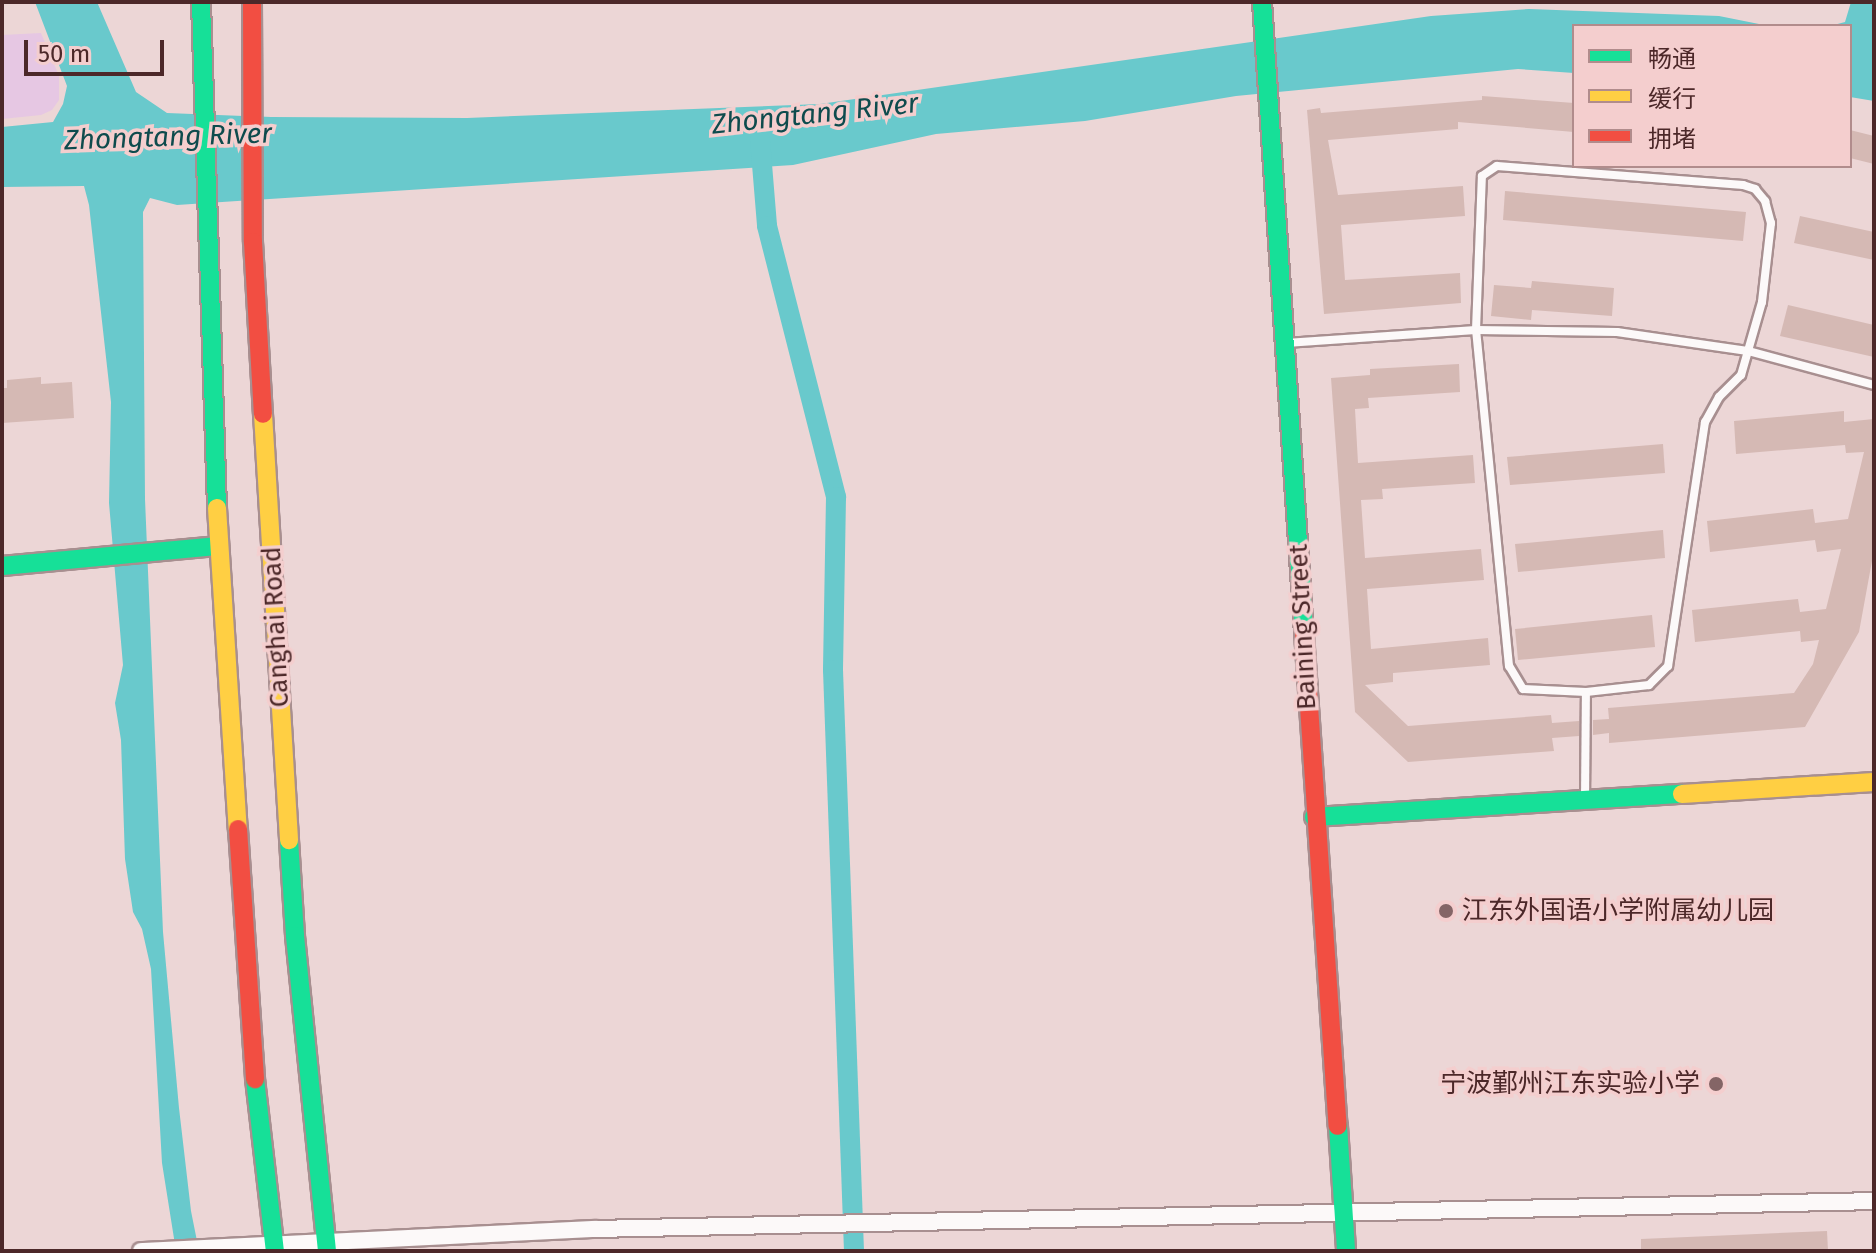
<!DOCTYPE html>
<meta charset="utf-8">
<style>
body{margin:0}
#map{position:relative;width:1876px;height:1253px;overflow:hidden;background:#ecd6d6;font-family:"Fira Sans","Noto Sans SC",sans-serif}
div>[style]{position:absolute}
.green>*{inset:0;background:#e6c7e3}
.water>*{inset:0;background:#69c9cc}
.canal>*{height:20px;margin:-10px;padding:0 10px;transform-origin:10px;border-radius:10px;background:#69c9cc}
.building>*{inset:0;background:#d5b9b4}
.roads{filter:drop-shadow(2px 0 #a88f90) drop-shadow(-2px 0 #a88f90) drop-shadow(0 2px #a88f90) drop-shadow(0 -2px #a88f90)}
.lane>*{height:8px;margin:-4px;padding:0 4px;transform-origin:4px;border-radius:4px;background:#fcf9f9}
.street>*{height:16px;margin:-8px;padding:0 8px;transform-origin:8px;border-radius:8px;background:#fcf9f9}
.fast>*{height:18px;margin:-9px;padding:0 9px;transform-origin:9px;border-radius:9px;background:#16e098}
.slow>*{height:18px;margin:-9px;padding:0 9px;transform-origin:9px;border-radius:9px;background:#ffcf43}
.jam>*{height:18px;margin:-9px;padding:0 9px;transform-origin:9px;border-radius:9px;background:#f24e42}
.dots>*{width:22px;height:22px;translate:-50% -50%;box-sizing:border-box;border:4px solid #f4cece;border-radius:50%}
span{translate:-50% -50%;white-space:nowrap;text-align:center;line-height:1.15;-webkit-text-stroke:7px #f4cece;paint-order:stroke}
.street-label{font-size:26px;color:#4c2829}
.poi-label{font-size:26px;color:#4c2829}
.left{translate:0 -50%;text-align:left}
.right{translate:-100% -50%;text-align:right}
.water-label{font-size:28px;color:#0e4b4d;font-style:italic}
.frame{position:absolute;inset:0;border:4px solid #4c2829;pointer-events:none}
.legend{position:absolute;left:1572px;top:24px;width:280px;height:144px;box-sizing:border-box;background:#f4cece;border:2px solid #b18c8c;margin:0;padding:10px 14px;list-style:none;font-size:24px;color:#4c2829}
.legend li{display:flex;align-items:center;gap:16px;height:40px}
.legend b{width:40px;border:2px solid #b18c8c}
.scale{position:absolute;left:24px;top:40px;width:140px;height:36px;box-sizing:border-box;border:4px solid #4c2829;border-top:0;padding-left:10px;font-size:24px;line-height:28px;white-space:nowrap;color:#4c2829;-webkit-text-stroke:6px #f4cece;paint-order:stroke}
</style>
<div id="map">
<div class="green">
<div style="clip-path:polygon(41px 33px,59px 76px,59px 100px,52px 110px,41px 115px,2px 119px,2px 35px)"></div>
</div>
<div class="water">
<div style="clip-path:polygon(35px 2px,97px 2px,136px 92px,167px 113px,271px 117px,467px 118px,820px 104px,1431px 16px,1529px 9px,1719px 16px,1769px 26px,1574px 26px,1574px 73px,1518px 69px,1236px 96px,1085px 121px,936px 134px,793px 165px,177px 205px,150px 198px,143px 212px,145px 499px,163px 932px,179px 1108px,191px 1211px,199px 1251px,176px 1251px,162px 1163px,151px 969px,142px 929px,133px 912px,125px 859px,121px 740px,115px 703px,123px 665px,109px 503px,111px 402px,89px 205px,84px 186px,2px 187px,2px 127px,53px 122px,63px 104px,67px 86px)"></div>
<div style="clip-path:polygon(1851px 2px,1874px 2px,1874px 101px,1850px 97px,1850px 26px,1830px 26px,1845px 22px)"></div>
</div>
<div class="canal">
<div style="left:760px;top:140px;width:86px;rotate:85.3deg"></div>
<div style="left:767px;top:226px;width:280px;rotate:75.7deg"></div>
<div style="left:836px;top:497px;width:173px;rotate:91deg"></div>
<div style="left:833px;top:670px;width:581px;rotate:87.93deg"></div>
</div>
<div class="building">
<div style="clip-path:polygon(1482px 96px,1574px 103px,1574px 132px,1458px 122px,1458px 129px,1328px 140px,1338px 195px,1463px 186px,1465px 216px,1341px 225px,1345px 280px,1460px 273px,1461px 303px,1324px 314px,1307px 110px,1320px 108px,1321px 113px,1482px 100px)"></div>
<div style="clip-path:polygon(1850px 130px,1874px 136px,1874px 164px,1850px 158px)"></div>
<div style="clip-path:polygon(1505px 191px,1746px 212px,1743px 241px,1503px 220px)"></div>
<div style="clip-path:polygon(1800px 216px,1874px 232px,1874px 260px,1794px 243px)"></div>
<div style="clip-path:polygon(1532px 281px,1614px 288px,1612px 316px,1532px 310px,1531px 320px,1491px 316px,1494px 285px,1531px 288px)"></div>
<div style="clip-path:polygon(1788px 305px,1874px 325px,1874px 357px,1780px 336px)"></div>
<div style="clip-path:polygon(1459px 364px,1460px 392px,1368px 398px,1369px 408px,1355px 409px,1358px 463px,1473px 455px,1475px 483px,1382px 489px,1383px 499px,1361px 500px,1365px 558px,1481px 549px,1484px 580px,1367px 589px,1371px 649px,1488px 638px,1490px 665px,1393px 673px,1393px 682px,1365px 685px,1408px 726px,1551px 715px,1552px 723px,1579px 721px,1579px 736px,1552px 738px,1554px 751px,1408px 762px,1355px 712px,1331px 378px,1370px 375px,1370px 369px)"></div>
<div style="clip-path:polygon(41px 377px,41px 384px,72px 382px,74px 418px,2px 423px,2px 388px,7px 388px,7px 380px)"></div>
<div style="clip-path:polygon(1844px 411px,1844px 422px,1874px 419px,1874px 550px,1859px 632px,1805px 727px,1609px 743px,1609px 733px,1593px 735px,1593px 720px,1609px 719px,1608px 708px,1794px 693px,1813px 664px,1819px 640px,1801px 642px,1800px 631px,1695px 642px,1692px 610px,1798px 599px,1800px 612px,1826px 609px,1841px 549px,1817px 552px,1815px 540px,1710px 552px,1707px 521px,1813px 509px,1815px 523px,1848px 519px,1864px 452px,1846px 453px,1845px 445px,1736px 454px,1734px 421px)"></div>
<div style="clip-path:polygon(1663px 444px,1665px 473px,1510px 485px,1507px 457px)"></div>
<div style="clip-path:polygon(1663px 530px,1665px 558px,1518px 572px,1515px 544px)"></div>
<div style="clip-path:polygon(1652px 615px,1655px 647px,1518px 660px,1515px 629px)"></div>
<div style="clip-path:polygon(1827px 1231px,1828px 1251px,1641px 1251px,1641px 1239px)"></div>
</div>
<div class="roads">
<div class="lane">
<div style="left:1497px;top:166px;width:247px;rotate:4.4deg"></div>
<div style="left:1743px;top:185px;width:13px;rotate:18deg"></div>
<div style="left:1755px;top:189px;width:16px;rotate:50deg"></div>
<div style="left:1765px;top:201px;width:23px;rotate:75deg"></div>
<div style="left:1771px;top:223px;width:80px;rotate:96.5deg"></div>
<div style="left:1762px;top:302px;width:76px;rotate:106deg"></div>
<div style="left:1741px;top:375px;width:31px;rotate:135deg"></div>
<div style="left:1719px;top:397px;width:29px;rotate:119deg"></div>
<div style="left:1705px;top:422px;width:247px;rotate:98.6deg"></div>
<div style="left:1668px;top:666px;width:27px;rotate:135deg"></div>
<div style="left:1649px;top:685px;width:63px;rotate:173.7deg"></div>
<div style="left:1586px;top:692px;width:63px;rotate:-177.3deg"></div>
<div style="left:1523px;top:689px;width:27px;rotate:-121deg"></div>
<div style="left:1509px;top:666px;width:338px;rotate:-95.6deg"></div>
<div style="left:1476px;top:330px;width:154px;rotate:-87.8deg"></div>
<div style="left:1482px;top:176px;width:18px;rotate:-34deg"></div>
<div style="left:1286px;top:343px;width:190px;rotate:-3.9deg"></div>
<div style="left:1476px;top:330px;width:141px;rotate:0.8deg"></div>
<div style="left:1617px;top:332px;width:132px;rotate:8.3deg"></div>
<div style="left:1748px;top:351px;width:131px;rotate:15.1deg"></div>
<div style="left:1585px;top:799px;width:107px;rotate:-89.5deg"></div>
</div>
<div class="street">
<div style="left:141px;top:1251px;width:454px;rotate:-2.8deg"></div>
<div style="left:594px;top:1229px;width:1280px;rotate:-1.25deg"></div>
</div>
<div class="fast">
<div style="left:201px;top:2px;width:506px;rotate:88.19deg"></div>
<div style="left:1262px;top:2px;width:632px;rotate:86.19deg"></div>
<div style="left:2px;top:566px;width:217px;rotate:-5.3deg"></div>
<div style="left:1314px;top:817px;width:369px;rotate:-3.6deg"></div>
<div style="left:289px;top:840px;width:96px;rotate:86.4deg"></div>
<div style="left:295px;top:936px;width:317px;rotate:84.2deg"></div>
<div style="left:255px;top:1079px;width:173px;rotate:83.4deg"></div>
<div style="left:1338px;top:1126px;width:125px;rotate:86.3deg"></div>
</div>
<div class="slow">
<div style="left:263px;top:414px;width:427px;rotate:86.5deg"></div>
<div style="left:217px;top:508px;width:322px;rotate:86.3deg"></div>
<div style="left:1682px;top:794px;width:192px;rotate:-3.6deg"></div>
</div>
<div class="jam">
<div style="left:252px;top:2px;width:240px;rotate:89.8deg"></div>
<div style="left:253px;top:242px;width:172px;rotate:86.7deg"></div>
<div style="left:1304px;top:633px;width:494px;rotate:86.1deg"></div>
<div style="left:238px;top:829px;width:251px;rotate:86.1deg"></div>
</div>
</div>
<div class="dots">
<div style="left:1446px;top:911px;background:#846566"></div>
<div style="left:1716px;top:1084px;background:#846566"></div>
</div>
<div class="street-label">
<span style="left:276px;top:627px;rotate:-93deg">Canghai Road</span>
<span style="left:1303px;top:627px;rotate:-93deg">Baining Street</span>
</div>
<div class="poi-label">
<span class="left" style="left:1462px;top:911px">江东外国语小学附属幼儿园</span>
<span class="right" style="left:1700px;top:1084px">宁波鄞州江东实验小学</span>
</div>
<div class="water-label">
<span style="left:815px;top:114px;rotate:-6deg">Zhongtang River</span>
<span style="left:168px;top:137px;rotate:-2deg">Zhongtang River</span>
</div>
<div class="frame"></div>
<ul class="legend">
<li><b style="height:10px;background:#16e098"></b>畅通</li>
<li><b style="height:10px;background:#ffcf43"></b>缓行</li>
<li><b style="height:10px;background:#f24e42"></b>拥堵</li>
</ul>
<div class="scale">50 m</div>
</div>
